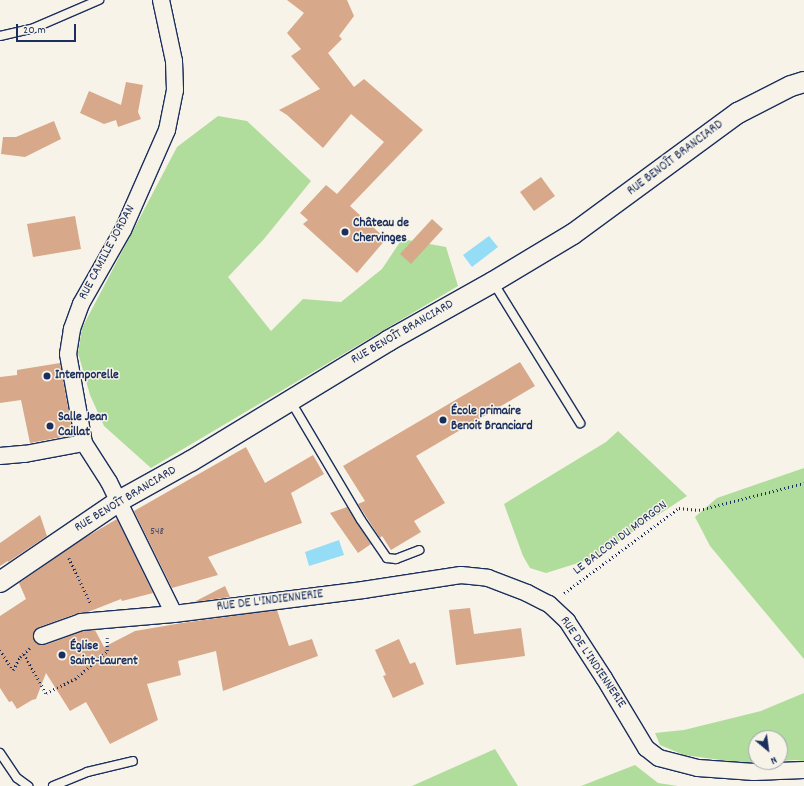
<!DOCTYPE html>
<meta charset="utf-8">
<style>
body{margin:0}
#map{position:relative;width:804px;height:786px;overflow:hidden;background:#f7f3e8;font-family:Dekko,sans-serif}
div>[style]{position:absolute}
.green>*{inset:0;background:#b0dd9b}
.water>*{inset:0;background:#95ddf6}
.building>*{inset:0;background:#d8a88a}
.path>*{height:2.5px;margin-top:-1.25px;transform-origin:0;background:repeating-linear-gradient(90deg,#1b2f5e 0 1px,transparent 0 4px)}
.roads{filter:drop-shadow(1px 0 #1b2f5e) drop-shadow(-1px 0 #1b2f5e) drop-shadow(0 1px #1b2f5e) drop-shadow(0 -1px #1b2f5e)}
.service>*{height:8px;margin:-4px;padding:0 4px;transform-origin:4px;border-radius:4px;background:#f7f3e8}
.minor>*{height:16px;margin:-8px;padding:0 8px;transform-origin:8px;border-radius:8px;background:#f7f3e8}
.tertiary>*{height:20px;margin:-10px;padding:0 10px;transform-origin:10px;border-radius:10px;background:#f7f3e8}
.dots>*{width:11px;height:11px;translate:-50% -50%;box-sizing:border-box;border:2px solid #f7f3e8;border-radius:50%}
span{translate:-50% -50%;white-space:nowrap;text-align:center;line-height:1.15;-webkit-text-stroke:3px #f7f3e8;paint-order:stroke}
.number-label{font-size:11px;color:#4a4d69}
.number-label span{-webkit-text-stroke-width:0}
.street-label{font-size:13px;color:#1b2f5e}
.poi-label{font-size:13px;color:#1b2f5e;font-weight:700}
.left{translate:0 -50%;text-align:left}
.north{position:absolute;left:748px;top:730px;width:40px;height:40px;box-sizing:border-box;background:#f7f3e8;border:1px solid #9fa5b1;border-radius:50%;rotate:151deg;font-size:11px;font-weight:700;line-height:16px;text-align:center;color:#1b2f5e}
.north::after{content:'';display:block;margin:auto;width:14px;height:18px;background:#1b2f5e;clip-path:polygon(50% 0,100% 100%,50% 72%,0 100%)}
.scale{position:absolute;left:16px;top:24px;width:60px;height:18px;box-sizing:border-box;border:2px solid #1b2f5e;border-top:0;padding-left:5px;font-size:12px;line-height:14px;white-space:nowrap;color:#1b2f5e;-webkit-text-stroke:3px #f7f3e8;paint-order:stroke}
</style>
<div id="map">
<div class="green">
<div style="clip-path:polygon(218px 116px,247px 121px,311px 181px,264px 239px,228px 277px,271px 331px,303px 299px,341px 302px,382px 269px,402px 239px,446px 247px,458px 286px,151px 468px,104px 426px,90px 395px,78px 353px,82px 328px,177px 147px)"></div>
<div style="clip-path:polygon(618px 431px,687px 496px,591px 559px,546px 573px,530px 568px,523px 556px,504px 504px,606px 442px)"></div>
<div style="clip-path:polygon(804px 468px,804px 659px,710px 546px,695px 517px,717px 498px)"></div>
<div style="clip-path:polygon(804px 693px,804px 761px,795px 760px,780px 761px,780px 738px,756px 738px,756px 762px,772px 762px,750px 764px,684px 755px,660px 745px,655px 733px,684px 730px,761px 711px)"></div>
<div style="clip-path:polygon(495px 749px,518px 786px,412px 786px)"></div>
<div style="clip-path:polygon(635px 765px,658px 783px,678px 786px,581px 786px)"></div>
</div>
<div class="water">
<div style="clip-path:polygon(489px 236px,498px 247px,472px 267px,463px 255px)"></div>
<div style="clip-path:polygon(339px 540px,344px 555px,309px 566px,305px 552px)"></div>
</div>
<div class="building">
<div style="clip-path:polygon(287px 0,347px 0,354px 16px,339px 36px,342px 39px,328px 53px,354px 87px,364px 79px,423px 130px,350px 206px,386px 239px,357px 273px,303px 224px,308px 220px,300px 213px,326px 185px,337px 194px,384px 142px,351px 114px,323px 148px,287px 115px,279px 110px,320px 89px,291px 56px,301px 49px,287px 33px,304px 13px)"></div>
<div style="clip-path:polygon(126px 82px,143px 85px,138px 112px,141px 119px,118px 127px,116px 120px,104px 124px,80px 113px,89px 91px,121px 105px)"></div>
<div style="clip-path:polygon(54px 121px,61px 139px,25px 157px,1px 154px,3px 137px,16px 137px)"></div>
<div style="clip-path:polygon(541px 177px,555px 196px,534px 211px,520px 192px)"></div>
<div style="clip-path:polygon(75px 216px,81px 249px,33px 257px,27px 224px)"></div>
<div style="clip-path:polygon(432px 219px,443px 229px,411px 264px,400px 254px)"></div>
<div style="clip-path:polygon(520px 362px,535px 386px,416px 456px,445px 503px,414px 521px,421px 532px,391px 550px,382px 536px,380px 538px,358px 504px,365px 501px,343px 466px)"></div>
<div style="clip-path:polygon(60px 363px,73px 435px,30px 443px,21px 400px,0 403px,0 377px,17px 375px,17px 370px)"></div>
<div style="clip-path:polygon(246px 447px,265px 483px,313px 455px,324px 474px,291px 493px,302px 523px,208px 557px,218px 575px,172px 588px,134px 511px)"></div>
<div style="clip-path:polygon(347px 507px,371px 544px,358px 553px,330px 513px)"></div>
<div style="clip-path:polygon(40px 515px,47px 536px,8px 562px,8px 561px,0 566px,0 543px)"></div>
<div style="clip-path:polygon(117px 519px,153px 593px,122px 601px,121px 599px,88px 612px,78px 613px,39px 627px,33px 635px,36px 643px,45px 645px,83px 631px,95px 630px,104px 647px,135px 631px,182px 623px,277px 610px,289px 646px,312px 639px,318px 656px,223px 691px,216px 651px,178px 661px,181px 675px,147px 684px,158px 720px,110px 744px,86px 702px,70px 711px,46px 673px,36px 699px,32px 700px,17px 709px,12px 701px,9px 702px,0 688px,0 616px,26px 599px,19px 583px,81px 540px)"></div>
<div style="clip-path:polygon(225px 586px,230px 597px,194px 602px)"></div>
<div style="clip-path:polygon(470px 608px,474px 634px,521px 628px,525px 656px,456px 665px,449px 610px)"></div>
<div style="clip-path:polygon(399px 639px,410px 664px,415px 662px,424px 684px,393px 698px,383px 676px,386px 675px,375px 650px)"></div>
</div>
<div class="path">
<div style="left:69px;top:558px;width:51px;rotate:64.4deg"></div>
<div style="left:564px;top:593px;width:143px;rotate:-36.5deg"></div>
<div style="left:679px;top:508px;width:20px;rotate:6deg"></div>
<div style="left:699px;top:510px;width:108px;rotate:-14.4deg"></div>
<div style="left:0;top:650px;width:24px;rotate:57deg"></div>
<div style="left:13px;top:670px;width:15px;rotate:-62deg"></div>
<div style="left:20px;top:657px;width:13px;rotate:-42deg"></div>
<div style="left:24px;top:654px;width:45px;rotate:60.6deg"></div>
<div style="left:46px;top:693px;width:32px;rotate:-26deg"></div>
<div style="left:75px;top:679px;width:43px;rotate:-41.2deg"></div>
<div style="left:107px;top:651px;width:13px;rotate:-90deg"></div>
</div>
<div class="roads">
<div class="service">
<div style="left:0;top:36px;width:35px;rotate:-13deg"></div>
<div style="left:34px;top:28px;width:71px;rotate:-23.3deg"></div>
<div style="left:493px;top:282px;width:166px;rotate:58.3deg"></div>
<div style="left:290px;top:400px;width:139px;rotate:59.4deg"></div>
<div style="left:361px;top:520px;width:46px;rotate:55.6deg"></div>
<div style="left:387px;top:558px;width:9px;rotate:6deg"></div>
<div style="left:396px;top:559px;width:25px;rotate:-21deg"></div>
<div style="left:0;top:753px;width:30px;rotate:56deg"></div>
<div style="left:17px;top:778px;width:14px;rotate:36deg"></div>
<div style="left:53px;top:786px;width:37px;rotate:-22deg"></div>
<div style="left:87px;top:772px;width:47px;rotate:-13.4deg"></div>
</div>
<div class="minor">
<div style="left:161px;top:0;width:62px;rotate:78deg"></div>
<div style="left:174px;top:61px;width:29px;rotate:88deg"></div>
<div style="left:175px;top:90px;width:41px;rotate:101.3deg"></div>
<div style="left:167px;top:130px;width:109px;rotate:113.7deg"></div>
<div style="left:123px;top:230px;width:85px;rotate:119.6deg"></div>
<div style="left:81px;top:304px;width:27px;rotate:110deg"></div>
<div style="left:72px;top:329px;width:25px;rotate:99deg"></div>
<div style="left:68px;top:354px;width:90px;rotate:79.8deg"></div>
<div style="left:84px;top:443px;width:46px;rotate:57.3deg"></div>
<div style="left:109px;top:482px;width:147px;rotate:63.8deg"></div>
<div style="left:0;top:456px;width:25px;rotate:-5deg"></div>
<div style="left:25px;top:454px;width:60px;rotate:-10.6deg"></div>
<div style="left:42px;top:636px;width:41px;rotate:-19.7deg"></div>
<div style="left:81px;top:622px;width:93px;rotate:-4.9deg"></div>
<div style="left:174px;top:614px;width:191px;rotate:-7.2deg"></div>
<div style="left:363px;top:590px;width:99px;rotate:-8.7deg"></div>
<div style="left:461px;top:575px;width:27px;rotate:6deg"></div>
<div style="left:488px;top:578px;width:42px;rotate:21deg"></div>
<div style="left:527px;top:593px;width:25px;rotate:27deg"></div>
<div style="left:549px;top:604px;width:25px;rotate:43deg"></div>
<div style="left:567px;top:621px;width:68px;rotate:57deg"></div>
<div style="left:604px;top:678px;width:82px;rotate:59deg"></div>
<div style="left:646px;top:748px;width:16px;rotate:38deg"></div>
<div style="left:659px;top:758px;width:40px;rotate:14.4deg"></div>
<div style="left:698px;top:768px;width:56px;rotate:4.1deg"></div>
<div style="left:754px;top:772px;width:50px;rotate:-2.3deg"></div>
</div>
<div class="tertiary">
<div style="left:0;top:582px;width:144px;rotate:-34.2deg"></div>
<div style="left:119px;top:501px;width:82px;rotate:-29.1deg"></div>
<div style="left:191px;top:461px;width:231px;rotate:-31.3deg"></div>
<div style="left:388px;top:341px;width:120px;rotate:-29.3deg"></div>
<div style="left:493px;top:282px;width:93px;rotate:-31deg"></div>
<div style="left:573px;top:234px;width:205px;rotate:-36.3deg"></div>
<div style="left:738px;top:113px;width:59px;rotate:-27deg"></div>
<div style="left:791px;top:86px;width:14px;rotate:-17deg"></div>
</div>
</div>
<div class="dots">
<div style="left:345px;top:232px;background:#1b2f5e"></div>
<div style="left:47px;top:376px;background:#1b2f5e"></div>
<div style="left:443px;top:420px;background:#1b2f5e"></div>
<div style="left:50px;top:426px;background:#1b2f5e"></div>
<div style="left:62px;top:655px;background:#1b2f5e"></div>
</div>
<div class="number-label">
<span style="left:157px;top:532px">548</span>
</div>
<div class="street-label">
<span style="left:676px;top:159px;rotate:-37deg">RUE BENOÎT BRANCIARD</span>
<span style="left:108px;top:253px;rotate:-62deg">RUE CAMILLE JORDAN</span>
<span style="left:403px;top:333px;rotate:-30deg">RUE BENOÎT BRANCIARD</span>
<span style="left:126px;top:500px;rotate:-31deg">RUE BENOÎT BRANCIARD</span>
<span style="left:621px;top:539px;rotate:-37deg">LE BALCON DU MORGON</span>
<span style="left:270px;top:602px;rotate:-7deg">RUE DE L'INDIENNERIE</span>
<span style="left:592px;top:663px;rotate:56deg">RUE DE L'INDIENNERIE</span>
</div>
<div class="poi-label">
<span class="left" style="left:353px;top:232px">Château de<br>Chervinges</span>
<span class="left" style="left:55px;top:376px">Intemporelle</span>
<span class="left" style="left:451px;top:420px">École primaire<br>Benoit Branciard</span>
<span class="left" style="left:58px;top:426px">Salle Jean<br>Caillat</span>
<span class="left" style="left:70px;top:655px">Église<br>Saint-Laurent</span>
</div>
<div class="north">N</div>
<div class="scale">20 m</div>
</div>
